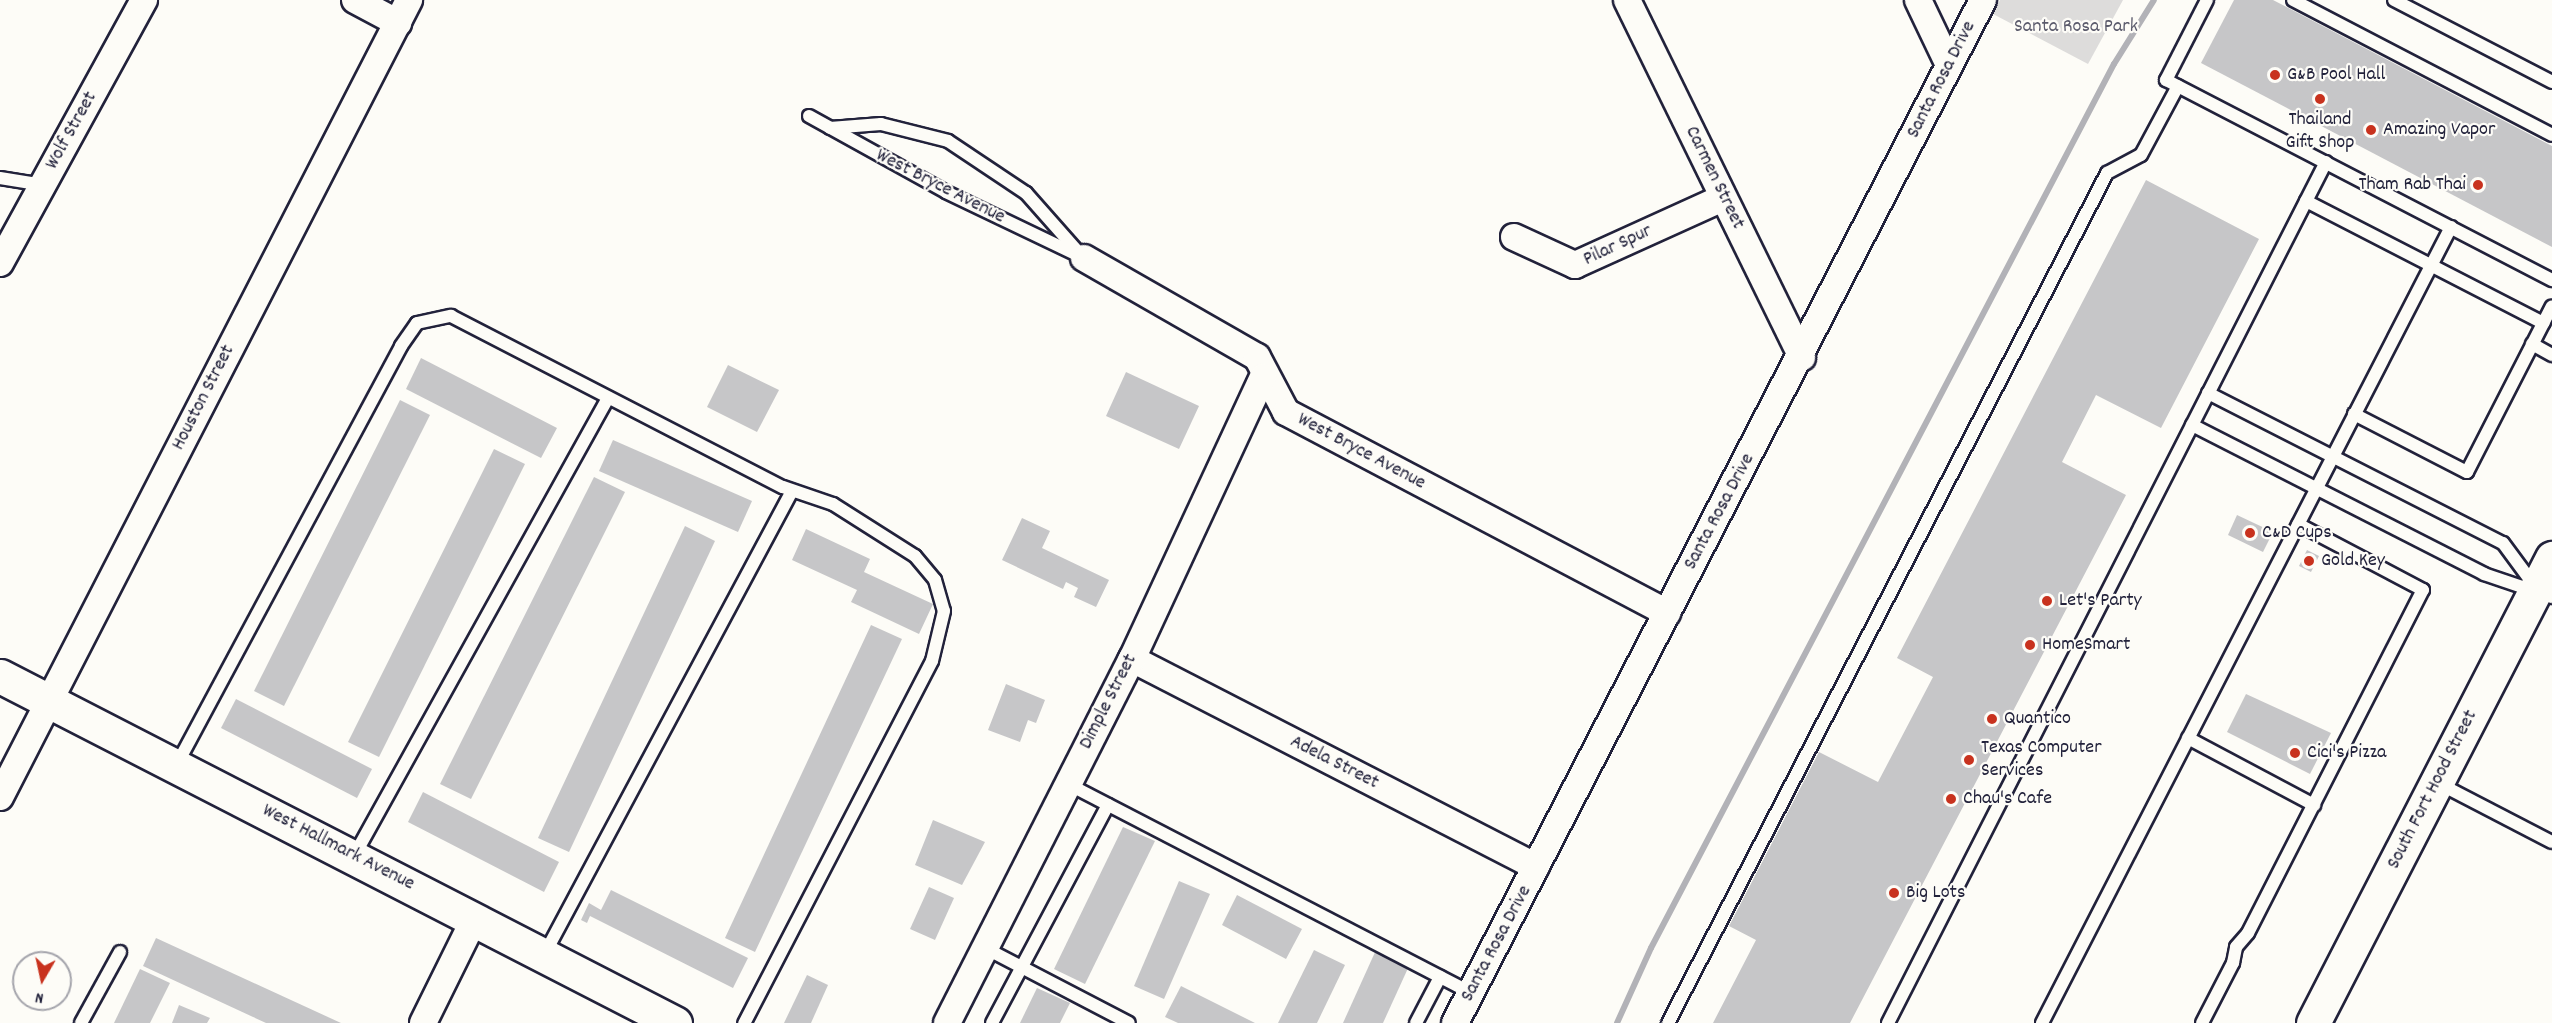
<!DOCTYPE html>
<style>
body{margin:0}
#map{position:relative;width:2552px;height:1023px;overflow:hidden;background:#fdfcf7;font-family:Dekko,sans-serif}
div>[style]{position:absolute}
.green>*{inset:0;background:#dddcdb}
.stream>*{height:6px;margin:-3px;padding:0 3px;transform-origin:3px;border-radius:3px;background:#b2b2b7}
.building>*{inset:0;background:#c6c6c8}
.roads{filter:drop-shadow(2px 0 #22223b) drop-shadow(-2px 0 #22223b) drop-shadow(0 2px #22223b) drop-shadow(0 -2px #22223b)}
.lane>*{height:12px;margin:-6px;padding:0 6px;transform-origin:6px;border-radius:6px;background:#fdfcf7}
.street>*{height:26px;margin:-13px;padding:0 13px;transform-origin:13px;border-radius:13px;background:#fdfcf7}
.secondary>*{height:33px;margin:-16.5px;padding:0 16.5px;transform-origin:16.5px;border-radius:16.5px;background:#fdfcf7}
.dots>*{width:16px;height:16px;translate:-50% -50%;box-sizing:border-box;border:3px solid #fdfcf7;border-radius:50%}
span{translate:-50% -50%;white-space:nowrap;text-align:center;line-height:1.15;-webkit-text-stroke:4.5px #fdfcf7;paint-order:stroke}
.park-label{font-size:20px;color:#5a5a6b}
.poi-label{font-size:20px;color:#22223b}
.left{translate:0 -50%;text-align:left}
.right{translate:-100% -50%;text-align:right}
.street-label{font-size:20px;color:#22223b}
.north{position:absolute;left:12px;top:951px;width:60px;height:60px;box-sizing:border-box;background:#fdfcf7;border:2px solid #a5a5ac;border-radius:50%;rotate:189deg;font-size:16px;font-weight:700;line-height:24px;text-align:center;color:#22223b}
.north::after{content:'';display:block;margin:auto;width:21px;height:27px;background:#c8321e;clip-path:polygon(50% 0,100% 100%,50% 72%,0 100%)}
</style>
<div id="map">
<div class="green">
<div style="clip-path:polygon(2000px 0,2123px 0,2088px 64px,1993px 14px)"></div>
</div>
<div class="stream">
<div style="left:1617px;top:1023px;width:82px;rotate:-65.6deg"></div>
<div style="left:1651px;top:948px;width:998px;rotate:-62.36deg"></div>
<div style="left:2114px;top:64px;width:75px;rotate:-58deg"></div>
</div>
<div class="building">
<div style="clip-path:polygon(2234px 0,2273px 0,2552px 146px,2552px 247px,2201px 63px)"></div>
<div style="clip-path:polygon(2146px 180px,2259px 239px,2161px 428px,2096px 395px,2062px 462px,2126px 495px,1850px 1023px,1713px 1023px,1756px 940px,1729px 926px,1819px 752px,1878px 782px,1933px 677px,1897px 658px)"></div>
<div style="clip-path:polygon(421px 358px,557px 428px,541px 458px,406px 389px)"></div>
<div style="clip-path:polygon(728px 365px,779px 390px,757px 432px,707px 407px)"></div>
<div style="clip-path:polygon(1126px 372px,1199px 406px,1179px 449px,1106px 416px)"></div>
<div style="clip-path:polygon(400px 400px,430px 415px,284px 706px,254px 691px)"></div>
<div style="clip-path:polygon(613px 440px,752px 501px,738px 532px,599px 471px)"></div>
<div style="clip-path:polygon(494px 449px,525px 464px,379px 757px,348px 742px)"></div>
<div style="clip-path:polygon(594px 477px,625px 492px,471px 799px,440px 784px)"></div>
<div style="clip-path:polygon(2237px 515px,2273px 532px,2263px 552px,2228px 535px)"></div>
<div style="clip-path:polygon(1022px 518px,1050px 531px,1042px 548px,1109px 580px,1096px 607px,1074px 597px,1078px 588px,1066px 582px,1063px 589px,1002px 560px)"></div>
<div style="clip-path:polygon(685px 526px,715px 541px,569px 852px,538px 838px)"></div>
<div style="clip-path:polygon(806px 529px,870px 559px,864px 572px,933px 604px,919px 634px,851px 602px,857px 590px,792px 560px)"></div>
<div style="clip-path:polygon(2307px 550px,2319px 556px,2311px 572px,2299px 566px)"></div>
<div style="clip-path:polygon(871px 625px,902px 639px,755px 952px,725px 938px)"></div>
<div style="clip-path:polygon(1006px 684px,1045px 700px,1036px 723px,1028px 720px,1020px 742px,988px 730px)"></div>
<div style="clip-path:polygon(2246px 694px,2331px 733px,2310px 774px,2227px 732px)"></div>
<div style="clip-path:polygon(236px 699px,372px 769px,357px 798px,221px 728px)"></div>
<div style="clip-path:polygon(423px 792px,559px 862px,544px 892px,408px 822px)"></div>
<div style="clip-path:polygon(933px 820px,985px 842px,962px 885px,915px 865px)"></div>
<div style="clip-path:polygon(1123px 827px,1155px 841px,1085px 984px,1054px 969px)"></div>
<div style="clip-path:polygon(1179px 881px,1210px 894px,1164px 999px,1134px 986px)"></div>
<div style="clip-path:polygon(929px 887px,954px 898px,935px 940px,910px 929px)"></div>
<div style="clip-path:polygon(611px 890px,748px 958px,733px 988px,590px 916px,587px 923px,581px 920px,589px 903px,601px 910px)"></div>
<div style="clip-path:polygon(1237px 895px,1302px 929px,1286px 959px,1222px 925px)"></div>
<div style="clip-path:polygon(156px 938px,341px 1023px,266px 1023px,143px 966px)"></div>
<div style="clip-path:polygon(1314px 950px,1345px 965px,1317px 1023px,1278px 1023px)"></div>
<div style="clip-path:polygon(1376px 950px,1409px 966px,1383px 1023px,1343px 1023px)"></div>
<div style="clip-path:polygon(140px 969px,170px 983px,150px 1023px,114px 1023px)"></div>
<div style="clip-path:polygon(807px 975px,828px 985px,811px 1023px,784px 1023px)"></div>
<div style="clip-path:polygon(1181px 986px,1255px 1023px,1178px 1023px,1165px 1017px)"></div>
<div style="clip-path:polygon(1037px 988px,1070px 1003px,1060px 1023px,1020px 1023px)"></div>
<div style="clip-path:polygon(179px 1005px,210px 1018px,207px 1023px,172px 1023px)"></div>
</div>
<div class="roads">
<div class="lane">
<div style="left:2207px;top:0;width:90px;rotate:117.1deg"></div>
<div style="left:2166px;top:80px;width:435px;rotate:27.4deg"></div>
<div style="left:2293px;top:0;width:292px;rotate:27.5deg"></div>
<div style="left:2394px;top:0;width:178px;rotate:27.4deg"></div>
<div style="left:809px;top:116px;width:157px;rotate:29deg"></div>
<div style="left:946px;top:192px;width:153px;rotate:25.6deg"></div>
<div style="left:830px;top:128px;width:51px;rotate:-4.5deg"></div>
<div style="left:881px;top:124px;width:69px;rotate:14.2deg"></div>
<div style="left:948px;top:141px;width:94px;rotate:33.7deg"></div>
<div style="left:1026px;top:193px;width:80px;rotate:48.5deg"></div>
<div style="left:0;top:178px;width:44px;rotate:9.2deg"></div>
<div style="left:2306px;top:201px;width:267px;rotate:27.2deg"></div>
<div style="left:2532px;top:344px;width:23px;rotate:29deg"></div>
<div style="left:2208px;top:393px;width:331px;rotate:27deg"></div>
<div style="left:2503px;top:543px;width:52px;rotate:53.6deg"></div>
<div style="left:2354px;top:414px;width:127px;rotate:27.2deg"></div>
<div style="left:2467px;top:472px;width:186px;rotate:-62.9deg"></div>
<div style="left:2192px;top:425px;width:328px;rotate:27deg"></div>
<div style="left:2484px;top:574px;width:72px;rotate:18.7deg"></div>
<div style="left:2188px;top:738px;width:143px;rotate:28deg"></div>
<div style="left:176px;top:766px;width:476px;rotate:-61.8deg"></div>
<div style="left:401px;top:346px;width:28px;rotate:-55deg"></div>
<div style="left:417px;top:323px;width:35px;rotate:-12deg"></div>
<div style="left:451px;top:316px;width:373px;rotate:27.3deg"></div>
<div style="left:783px;top:487px;width:53px;rotate:18.8deg"></div>
<div style="left:833px;top:504px;width:97px;rotate:32.4deg"></div>
<div style="left:915px;top:556px;width:31px;rotate:50deg"></div>
<div style="left:935px;top:580px;width:32px;rotate:74deg"></div>
<div style="left:944px;top:611px;width:51px;rotate:103.5deg"></div>
<div style="left:932px;top:661px;width:408px;rotate:117.4deg"></div>
<div style="left:2438px;top:783px;width:128px;rotate:27.4deg"></div>
<div style="left:1068px;top:784px;width:454px;rotate:27.4deg"></div>
<div style="left:354px;top:856px;width:524px;rotate:-60.99deg"></div>
<div style="left:985px;top:948px;width:162px;rotate:27.5deg"></div>
<div style="left:544px;top:955px;width:526px;rotate:-61.88deg"></div>
<div style="left:81px;top:1023px;width:81px;rotate:-61.2deg"></div>
<div style="left:992px;top:1023px;width:247px;rotate:-62deg"></div>
<div style="left:1416px;top:1023px;width:52px;rotate:-62.4deg"></div>
<div style="left:1668px;top:1023px;width:957px;rotate:-62.68deg"></div>
<div style="left:2107px;top:173px;width:38px;rotate:-28deg"></div>
<div style="left:2141px;top:155px;width:78px;rotate:-61.8deg"></div>
<div style="left:1888px;top:1023px;width:966px;rotate:-63.04deg"></div>
<div style="left:2042px;top:1023px;width:895px;rotate:-62.81deg"></div>
<div style="left:2202px;top:1023px;width:68px;rotate:-62.7deg"></div>
<div style="left:2233px;top:963px;width:16px;rotate:-79deg"></div>
<div style="left:2236px;top:947px;width:18px;rotate:-49deg"></div>
<div style="left:2248px;top:933px;width:385px;rotate:-63deg"></div>
<div style="left:2423px;top:590px;width:141px;rotate:-152.2deg"></div>
</div>
<div class="street">
<div style="left:355px;top:0;width:49px;rotate:28.1deg"></div>
<div style="left:1627px;top:0;width:398px;rotate:63.9deg"></div>
<div style="left:1918px;top:0;width:72px;rotate:64.5deg"></div>
<div style="left:1514px;top:237px;width:67px;rotate:24.7deg"></div>
<div style="left:1575px;top:265px;width:162px;rotate:-24.4deg"></div>
<div style="left:1084px;top:258px;width:199px;rotate:29.8deg"></div>
<div style="left:1257px;top:357px;width:62px;rotate:62.2deg"></div>
<div style="left:1286px;top:412px;width:431px;rotate:27.8deg"></div>
<div style="left:0;top:263px;width:300px;rotate:-61.3deg"></div>
<div style="left:1132px;top:659px;width:454px;rotate:27.2deg"></div>
<div style="left:0;top:797px;width:896px;rotate:-62.83deg"></div>
<div style="left:423px;top:1023px;width:117px;rotate:-63.7deg"></div>
<div style="left:947px;top:1023px;width:408px;rotate:-63.1deg"></div>
<div style="left:1132px;top:659px;width:311px;rotate:-65.1deg"></div>
<div style="left:1455px;top:1023px;width:1151px;rotate:-62.7deg"></div>
</div>
<div class="secondary">
<div style="left:0;top:676px;width:759px;rotate:27.21deg"></div>
<div style="left:2313px;top:1023px;width:523px;rotate:-62.8deg"></div>
</div>
</div>
<div class="dots">
<div style="left:2275px;top:75px;background:#c8321e"></div>
<div style="left:2320px;top:99px;background:#c8321e"></div>
<div style="left:2371px;top:130px;background:#c8321e"></div>
<div style="left:2478px;top:185px;background:#c8321e"></div>
<div style="left:2250px;top:533px;background:#c8321e"></div>
<div style="left:2309px;top:561px;background:#c8321e"></div>
<div style="left:2047px;top:601px;background:#c8321e"></div>
<div style="left:2030px;top:645px;background:#c8321e"></div>
<div style="left:1992px;top:719px;background:#c8321e"></div>
<div style="left:2295px;top:753px;background:#c8321e"></div>
<div style="left:1969px;top:760px;background:#c8321e"></div>
<div style="left:1951px;top:799px;background:#c8321e"></div>
<div style="left:1894px;top:893px;background:#c8321e"></div>
</div>
<div class="park-label">
<span style="left:2076px;top:27px">Santa Rosa Park</span>
</div>
<div class="poi-label">
<span class="left" style="left:2287px;top:75px">G&amp;B Pool Hall</span>
<span style="left:2320px;top:132px">Thailand<br>Gift Shop</span>
<span class="left" style="left:2383px;top:130px">Amazing Vapor</span>
<span class="right" style="left:2466px;top:185px">Tham Rab Thai</span>
<span class="left" style="left:2262px;top:533px">C&amp;D Cups</span>
<span class="left" style="left:2321px;top:561px">Gold Key</span>
<span class="left" style="left:2059px;top:601px">Let's Party</span>
<span class="left" style="left:2042px;top:645px">HomeSmart</span>
<span class="left" style="left:2004px;top:719px">Quantico</span>
<span class="left" style="left:1981px;top:760px">Texas Computer<br>Services</span>
<span class="left" style="left:2307px;top:753px">Cici's Pizza</span>
<span class="left" style="left:1963px;top:799px">Chau's Cafe</span>
<span class="left" style="left:1906px;top:893px">Big Lots</span>
</div>
<div class="street-label">
<span style="left:1942px;top:80px;rotate:-63deg">Santa Rosa Drive</span>
<span style="left:72px;top:131px;rotate:-61deg">Wolf Street</span>
<span style="left:1714px;top:178px;rotate:64deg">Carmen Street</span>
<span style="left:940px;top:187px;rotate:27deg">West Bryce Avenue</span>
<span style="left:1618px;top:246px;rotate:-25deg">Pilar Spur</span>
<span style="left:204px;top:398px;rotate:-63deg">Houston Street</span>
<span style="left:1361px;top:452px;rotate:28deg">West Bryce Avenue</span>
<span style="left:1720px;top:512px;rotate:-62deg">Santa Rosa Drive</span>
<span style="left:1109px;top:702px;rotate:-63deg">Dimple Street</span>
<span style="left:1334px;top:763px;rotate:27deg">Adela Street</span>
<span style="left:2433px;top:790px;rotate:-63deg">South Fort Hood Street</span>
<span style="left:338px;top:848px;rotate:27deg">West Hallmark Avenue</span>
<span style="left:1497px;top:944px;rotate:-62deg">Santa Rosa Drive</span>
</div>
<div class="north">N</div>
</div>
